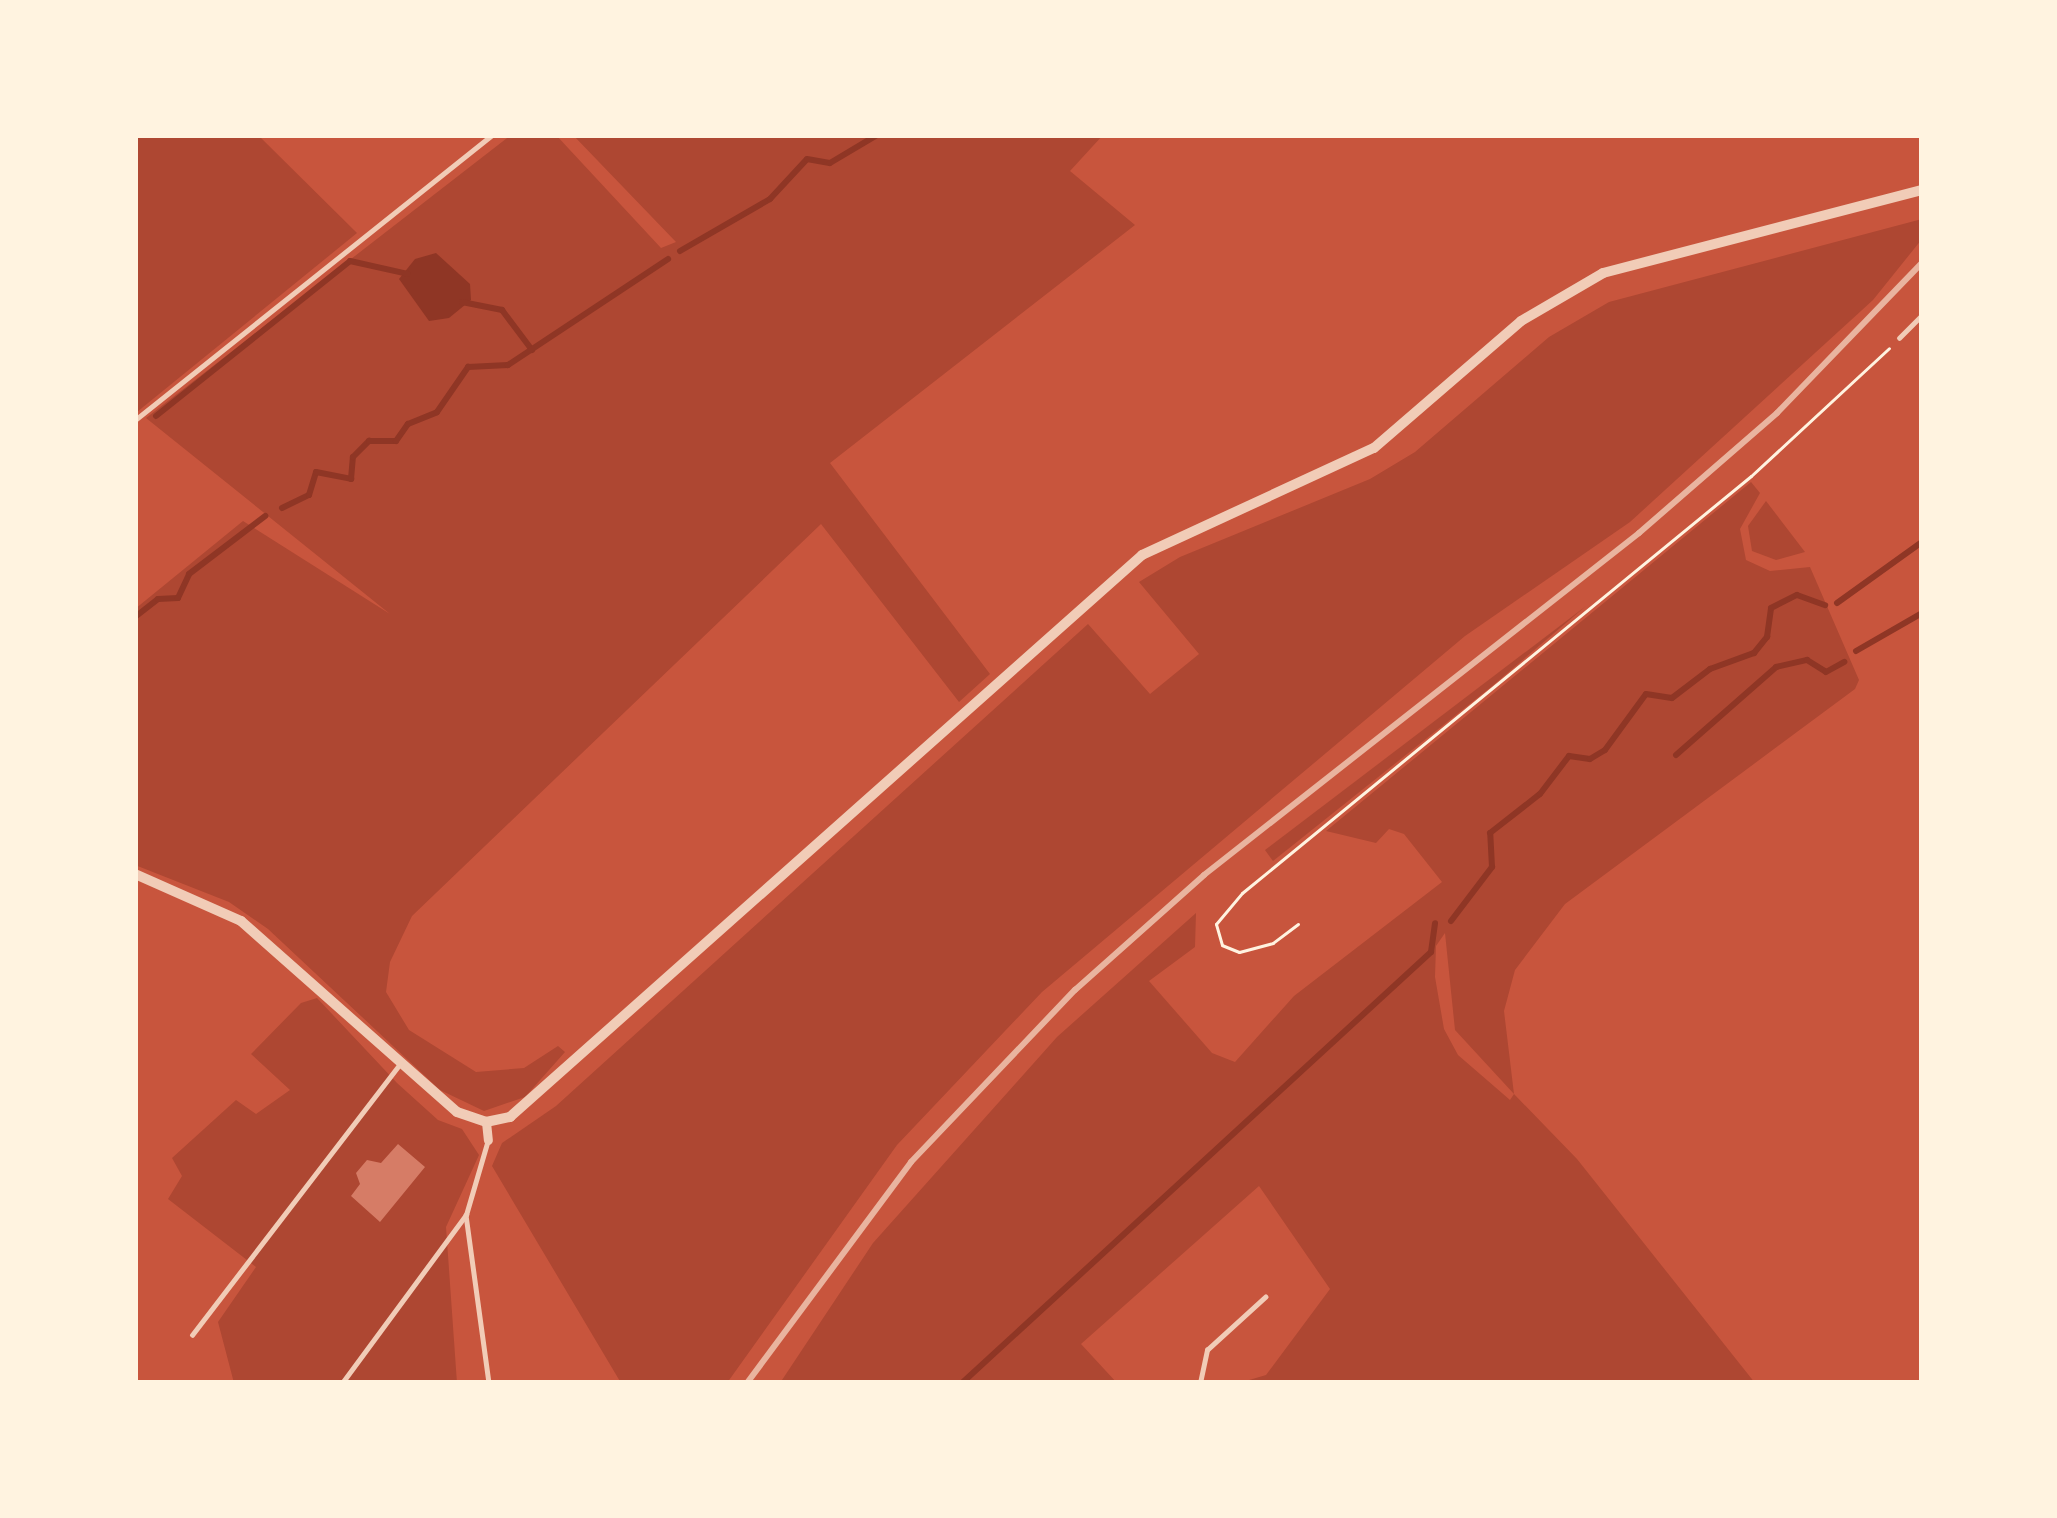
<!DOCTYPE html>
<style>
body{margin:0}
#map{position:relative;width:2057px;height:1518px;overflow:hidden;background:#c8553d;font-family:Inter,sans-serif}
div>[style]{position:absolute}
.green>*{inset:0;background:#ae4732}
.water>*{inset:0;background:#8f3625}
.stream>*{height:6px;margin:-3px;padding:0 3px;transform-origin:3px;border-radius:3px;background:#8f3625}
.building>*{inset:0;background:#d67c66}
.path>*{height:3px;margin:-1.5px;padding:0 1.5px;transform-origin:1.5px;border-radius:1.5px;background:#fff3e0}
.service>*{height:4.5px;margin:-2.25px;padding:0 2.25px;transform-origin:2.25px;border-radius:2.25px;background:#f1ccb7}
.minor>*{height:9px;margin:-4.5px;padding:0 4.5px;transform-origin:4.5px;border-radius:4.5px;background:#f1ccb7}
.tertiary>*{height:10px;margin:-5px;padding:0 5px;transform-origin:5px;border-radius:5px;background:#f1ccb7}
.rail>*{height:6px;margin:-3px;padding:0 3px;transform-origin:3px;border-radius:3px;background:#e9b49f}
span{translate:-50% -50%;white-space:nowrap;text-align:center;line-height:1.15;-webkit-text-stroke:9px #fff3e0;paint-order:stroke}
.frame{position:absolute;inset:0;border:138px solid #fff3e0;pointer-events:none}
</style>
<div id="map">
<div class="green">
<div style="clip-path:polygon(135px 135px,258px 135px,357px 233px,137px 412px)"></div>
<div style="clip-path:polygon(511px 135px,556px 135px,661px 248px,676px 242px,573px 135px,1103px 135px,1070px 171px,1135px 225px,830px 463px,990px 674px,959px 702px,821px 524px,412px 916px,390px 962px,386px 992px,409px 1030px,476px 1072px,524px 1068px,558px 1046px,565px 1052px,525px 1097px,484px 1111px,440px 1090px,268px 929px,229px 902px,135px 865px,135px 609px,243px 521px,390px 614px,146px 418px)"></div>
<div style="clip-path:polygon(1922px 219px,1922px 239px,1873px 300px,1630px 522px,1465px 636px,1042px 992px,897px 1145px,727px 1383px,621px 1383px,492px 1166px,502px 1143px,556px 1106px,1088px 624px,1150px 694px,1199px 654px,1139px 582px,1180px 557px,1370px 479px,1415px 452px,1549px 337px,1609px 302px)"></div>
<div style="clip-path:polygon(evenodd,1751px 482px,1760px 493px,1740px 529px,1746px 560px,1770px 571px,1810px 567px,1859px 680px,1855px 689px,1565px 904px,1515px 970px,1504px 1011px,1514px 1094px,1577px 1159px,1755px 1383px,1239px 1383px,1266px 1375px,1330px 1289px,1259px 1186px,1081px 1344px,1117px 1383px,780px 1383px,873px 1243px,1057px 1037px,1196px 913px,1195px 947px,1149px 981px,1212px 1053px,1235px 1062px,1294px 996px,1442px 882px,1404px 834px,1389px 829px,1376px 843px,1326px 831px,1751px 482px,1445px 933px,1455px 1030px,1514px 1094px,1510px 1100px,1458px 1055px,1444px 1029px,1435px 977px,1436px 946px,1445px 933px)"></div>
<div style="clip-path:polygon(1766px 501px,1805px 552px,1776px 560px,1752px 551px,1748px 526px)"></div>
<div style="clip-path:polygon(1586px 606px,1491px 687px,1273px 861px,1265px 850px)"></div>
<div style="clip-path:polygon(317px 998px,397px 1083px,438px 1120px,462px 1129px,479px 1155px,446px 1227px,457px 1383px,234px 1383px,218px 1322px,256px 1267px,168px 1199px,182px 1176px,172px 1158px,236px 1100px,256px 1114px,290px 1090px,251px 1054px,301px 1003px)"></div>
</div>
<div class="water">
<div style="clip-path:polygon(436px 253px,470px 284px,471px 300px,449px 318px,429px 321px,399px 279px,415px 259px)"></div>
</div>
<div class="stream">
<div style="left:680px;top:251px;width:104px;rotate:-30deg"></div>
<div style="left:770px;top:199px;width:54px;rotate:-47.2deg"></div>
<div style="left:807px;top:159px;width:23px;rotate:10deg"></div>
<div style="left:830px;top:163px;width:55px;rotate:-30.8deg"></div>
<div style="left:462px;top:302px;width:41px;rotate:11.3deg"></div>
<div style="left:502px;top:310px;width:50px;rotate:53.1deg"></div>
<div style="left:156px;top:416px;width:248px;rotate:-38.6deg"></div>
<div style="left:350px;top:261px;width:59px;rotate:12.6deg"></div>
<div style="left:282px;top:508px;width:30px;rotate:-26deg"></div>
<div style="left:309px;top:495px;width:24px;rotate:-73deg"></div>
<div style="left:316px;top:472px;width:36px;rotate:11deg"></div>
<div style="left:351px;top:479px;width:22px;rotate:-85deg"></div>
<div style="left:353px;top:457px;width:23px;rotate:-45deg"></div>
<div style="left:369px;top:441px;width:27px"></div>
<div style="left:396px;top:441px;width:21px;rotate:-55deg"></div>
<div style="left:408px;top:424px;width:31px;rotate:-22deg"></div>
<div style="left:437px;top:412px;width:55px;rotate:-55.4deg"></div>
<div style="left:468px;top:367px;width:40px;rotate:-2.9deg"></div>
<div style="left:508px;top:365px;width:192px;rotate:-33.5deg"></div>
<div style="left:1837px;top:603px;width:105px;rotate:-35.7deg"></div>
<div style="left:135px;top:617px;width:29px;rotate:-38deg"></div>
<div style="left:158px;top:599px;width:20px;rotate:-3deg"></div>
<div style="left:178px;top:598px;width:26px;rotate:-65deg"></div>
<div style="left:189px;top:574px;width:96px;rotate:-37.3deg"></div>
<div style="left:1856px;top:651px;width:76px;rotate:-29.9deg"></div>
<div style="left:1676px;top:755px;width:133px;rotate:-41.3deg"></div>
<div style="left:1776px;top:667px;width:32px;rotate:-13deg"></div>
<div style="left:1807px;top:660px;width:22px;rotate:32deg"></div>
<div style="left:1826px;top:672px;width:21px;rotate:-29deg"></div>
<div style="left:1451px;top:921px;width:68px;rotate:-52.8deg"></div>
<div style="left:1492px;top:867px;width:34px;rotate:-93deg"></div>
<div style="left:1490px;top:833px;width:63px;rotate:-38deg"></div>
<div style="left:1540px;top:794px;width:48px;rotate:-52.7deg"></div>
<div style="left:1569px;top:756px;width:21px;rotate:8deg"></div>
<div style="left:1590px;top:759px;width:17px;rotate:-31deg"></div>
<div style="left:1605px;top:750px;width:69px;rotate:-53.8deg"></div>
<div style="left:1646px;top:694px;width:26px;rotate:9deg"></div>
<div style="left:1672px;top:698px;width:48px;rotate:-37.3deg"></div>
<div style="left:1710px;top:669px;width:47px;rotate:-20deg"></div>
<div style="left:1754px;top:653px;width:21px;rotate:-51deg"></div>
<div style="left:1767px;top:637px;width:29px;rotate:-82deg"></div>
<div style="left:1771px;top:608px;width:29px;rotate:-27deg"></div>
<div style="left:1797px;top:595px;width:30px;rotate:20deg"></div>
<div style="left:962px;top:1383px;width:637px;rotate:-42.58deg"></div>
<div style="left:1431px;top:952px;width:29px;rotate:-82deg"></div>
</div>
<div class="building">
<div style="clip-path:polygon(398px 1144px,425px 1167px,380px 1222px,351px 1196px,360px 1184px,356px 1173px,367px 1160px,381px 1163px)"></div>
</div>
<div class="path">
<div style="left:1298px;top:924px;width:31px;rotate:143deg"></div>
<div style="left:1273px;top:943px;width:35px;rotate:165deg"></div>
<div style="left:1239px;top:952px;width:18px;rotate:-158deg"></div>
<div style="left:1222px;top:945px;width:22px;rotate:-106deg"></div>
<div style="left:1216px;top:924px;width:40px;rotate:-50deg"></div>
<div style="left:1242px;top:893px;width:658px;rotate:-39.33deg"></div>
<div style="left:1751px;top:476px;width:188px;rotate:-42.8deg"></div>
</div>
<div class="service">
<div style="left:1899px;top:338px;width:33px;rotate:-45deg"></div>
<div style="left:135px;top:420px;width:457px;rotate:-38.6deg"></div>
<div style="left:466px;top:1215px;width:170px;rotate:82.2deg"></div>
<div style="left:192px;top:1335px;width:340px;rotate:-52.5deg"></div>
<div style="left:342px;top:1383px;width:209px;rotate:-53.6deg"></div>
<div style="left:466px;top:1215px;width:78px;rotate:-73.7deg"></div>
<div style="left:1200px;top:1383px;width:34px;rotate:-78deg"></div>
<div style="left:1207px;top:1350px;width:79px;rotate:-42.4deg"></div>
</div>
<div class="minor">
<div style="left:486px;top:1122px;width:18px;rotate:84deg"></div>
</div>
<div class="tertiary">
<div style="left:135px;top:874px;width:116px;rotate:23.9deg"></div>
<div style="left:241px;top:921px;width:288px;rotate:41.5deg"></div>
<div style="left:457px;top:1112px;width:31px;rotate:19deg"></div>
<div style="left:486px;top:1122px;width:25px;rotate:-12deg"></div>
<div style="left:510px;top:1117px;width:846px;rotate:-41.64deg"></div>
<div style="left:1142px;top:555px;width:255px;rotate:-24.8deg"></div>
<div style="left:1374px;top:448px;width:194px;rotate:-40.8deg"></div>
<div style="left:1521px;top:321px;width:95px;rotate:-30.3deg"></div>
<div style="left:1603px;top:273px;width:330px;rotate:-14.6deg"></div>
</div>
<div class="rail">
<div style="left:747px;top:1383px;width:275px;rotate:-53.4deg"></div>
<div style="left:911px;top:1162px;width:238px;rotate:-46.4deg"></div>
<div style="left:1075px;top:990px;width:173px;rotate:-41.7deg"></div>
<div style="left:1204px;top:875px;width:553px;rotate:-38.17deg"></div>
<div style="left:1639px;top:533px;width:183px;rotate:-41deg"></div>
<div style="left:1777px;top:413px;width:209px;rotate:-46deg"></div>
</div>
<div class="frame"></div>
</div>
